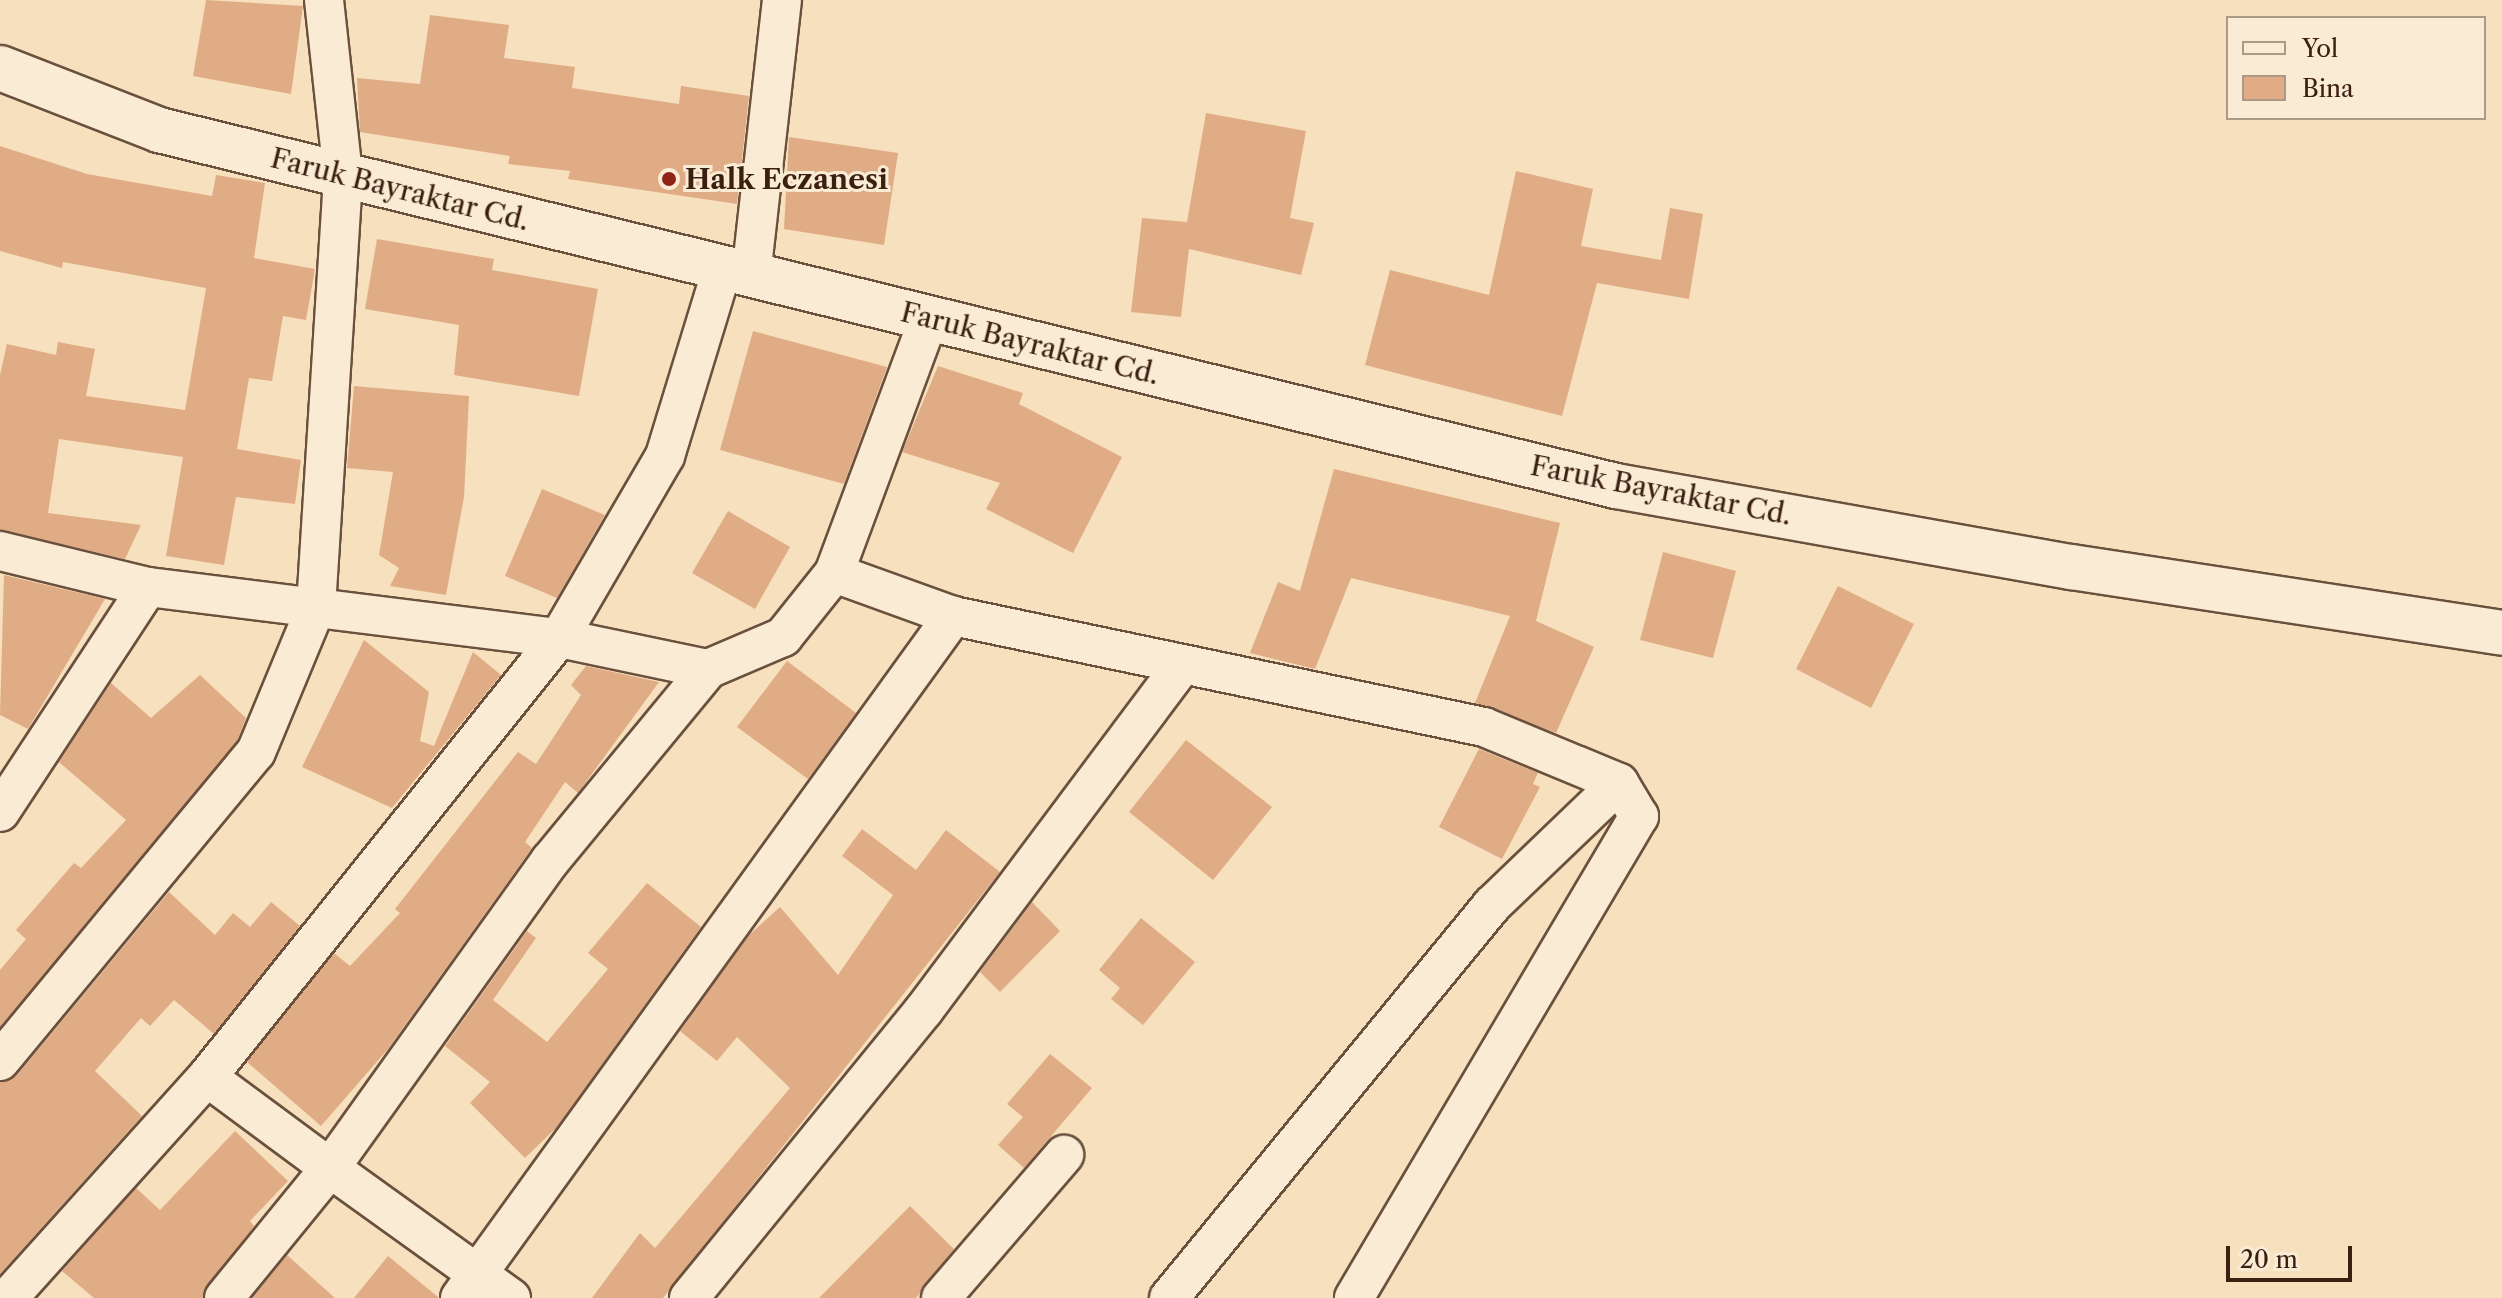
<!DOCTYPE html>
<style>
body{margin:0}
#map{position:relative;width:2502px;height:1298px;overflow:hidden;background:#f6e0bd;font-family:"Libre Caslon Text",serif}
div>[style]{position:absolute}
.building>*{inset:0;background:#e0ac86}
.roads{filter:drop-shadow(2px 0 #6a503d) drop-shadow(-2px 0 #6a503d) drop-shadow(0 2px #6a503d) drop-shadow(0 -2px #6a503d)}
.minor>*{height:38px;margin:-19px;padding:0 19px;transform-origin:19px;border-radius:19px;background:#f9ebd4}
.tertiary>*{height:44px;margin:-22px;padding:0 22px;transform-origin:22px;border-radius:22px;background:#f9ebd4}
.dots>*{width:22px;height:22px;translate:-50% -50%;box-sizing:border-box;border:4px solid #f9ebd4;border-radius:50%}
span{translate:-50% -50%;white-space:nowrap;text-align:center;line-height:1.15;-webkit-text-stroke:6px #f9ebd4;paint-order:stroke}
.poi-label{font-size:28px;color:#3b2012;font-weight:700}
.left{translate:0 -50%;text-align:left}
.street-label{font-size:28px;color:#3b2012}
.legend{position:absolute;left:2226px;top:16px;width:260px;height:104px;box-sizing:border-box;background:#f9ebd4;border:2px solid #ad9a86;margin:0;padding:10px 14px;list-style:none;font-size:24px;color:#3b2012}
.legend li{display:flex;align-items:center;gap:16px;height:40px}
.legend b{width:40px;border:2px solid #ad9a86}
.scale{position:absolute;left:2226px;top:1246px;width:126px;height:36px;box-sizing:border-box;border:4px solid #3b2012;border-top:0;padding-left:10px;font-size:24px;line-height:28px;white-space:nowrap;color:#3b2012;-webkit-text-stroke:6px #f9ebd4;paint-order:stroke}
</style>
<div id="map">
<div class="building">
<div style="clip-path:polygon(206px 0,303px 6px,291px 94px,193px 76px)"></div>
<div style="clip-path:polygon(430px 15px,509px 25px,504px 58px,575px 67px,572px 88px,679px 104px,681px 86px,749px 96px,737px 204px,568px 179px,570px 171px,508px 164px,510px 156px,360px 132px,357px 78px,420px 84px)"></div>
<div style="clip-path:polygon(1206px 113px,1306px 131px,1290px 218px,1314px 223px,1301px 275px,1189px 249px,1181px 317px,1131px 312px,1142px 218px,1187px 222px)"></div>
<div style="clip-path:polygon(789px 137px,898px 153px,884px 245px,784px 229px)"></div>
<div style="clip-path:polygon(0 146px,87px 174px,212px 196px,216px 175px,265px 183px,254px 258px,315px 269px,306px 320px,283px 316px,272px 381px,249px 378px,237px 449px,301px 460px,295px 504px,236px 497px,224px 565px,166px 556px,183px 457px,59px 439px,48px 513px,141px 525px,125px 559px,0 530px,0 375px,7px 344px,56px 355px,58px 342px,95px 349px,86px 396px,185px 410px,206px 288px,63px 262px,62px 268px,0 251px)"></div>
<div style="clip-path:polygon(1516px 171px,1593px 189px,1581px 246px,1661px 260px,1670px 208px,1703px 214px,1689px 299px,1597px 283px,1562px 416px,1365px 365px,1390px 270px,1489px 295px)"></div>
<div style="clip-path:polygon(377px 239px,494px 259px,492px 270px,598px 289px,579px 396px,454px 375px,459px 325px,365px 309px)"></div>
<div style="clip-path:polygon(753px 331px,887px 367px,844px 484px,720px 450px)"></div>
<div style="clip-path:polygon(938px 366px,1023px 393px,1019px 404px,1122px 457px,1073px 553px,986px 509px,1000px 483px,902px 452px)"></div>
<div style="clip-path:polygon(354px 386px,469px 396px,464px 497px,446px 595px,390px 586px,399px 568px,379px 555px,393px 472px,347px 468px)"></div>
<div style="clip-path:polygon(1334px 469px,1560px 523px,1536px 621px,1594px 647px,1556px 733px,1475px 703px,1510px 616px,1351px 578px,1315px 669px,1250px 653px,1278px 582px,1300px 591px)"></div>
<div style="clip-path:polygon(542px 489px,605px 515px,557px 598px,505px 576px)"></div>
<div style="clip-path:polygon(728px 511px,790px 547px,755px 609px,692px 573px)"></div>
<div style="clip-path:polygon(1663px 552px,1736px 571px,1713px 658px,1640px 640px)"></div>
<div style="clip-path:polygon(4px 575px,105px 599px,28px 729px,0 715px)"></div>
<div style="clip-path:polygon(1838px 586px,1914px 624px,1871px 708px,1796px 669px)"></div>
<div style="clip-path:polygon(364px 640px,429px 692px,420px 741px,434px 746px,473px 652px,501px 675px,392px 808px,302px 767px)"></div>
<div style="clip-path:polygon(787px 661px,856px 713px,808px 779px,737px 727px)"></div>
<div style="clip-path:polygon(586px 666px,659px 682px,578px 793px,565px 782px,525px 842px,532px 848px,388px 1049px,321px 1126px,247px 1062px,334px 953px,350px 966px,400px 913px,395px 909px,518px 752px,536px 764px,581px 695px,571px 685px)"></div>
<div style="clip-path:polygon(200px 675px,246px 718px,237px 741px,0 1027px,0 970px,26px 939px,16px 930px,74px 863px,81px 868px,126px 820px,59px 762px,111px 683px,151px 718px)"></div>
<div style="clip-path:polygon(1186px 740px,1272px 807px,1213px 880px,1129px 812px)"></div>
<div style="clip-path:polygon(1479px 749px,1538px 773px,1533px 784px,1540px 787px,1502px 859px,1439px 827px)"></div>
<div style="clip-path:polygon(862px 829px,916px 870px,946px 830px,1000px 872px,663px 1298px,592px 1298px,640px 1233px,655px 1248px,790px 1088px,737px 1037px,717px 1061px,680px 1031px,749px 935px,780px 907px,838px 975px,893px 895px,842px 856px)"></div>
<div style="clip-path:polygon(647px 883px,701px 927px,557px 1127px,525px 1158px,470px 1103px,490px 1082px,445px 1046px,527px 931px,536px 938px,493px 1000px,547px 1042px,608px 969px,588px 953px)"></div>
<div style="clip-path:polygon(169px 892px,215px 935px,233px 913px,250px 927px,271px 902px,300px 926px,214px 1034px,174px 1000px,150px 1026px,141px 1018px,95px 1071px,142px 1116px,0 1274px,0 1082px,17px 1075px)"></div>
<div style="clip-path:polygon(1032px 902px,1060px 931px,1000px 992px,980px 972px)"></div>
<div style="clip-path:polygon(1141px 918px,1195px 962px,1143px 1025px,1111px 999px,1120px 988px,1099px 970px)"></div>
<div style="clip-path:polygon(1050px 1054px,1092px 1088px,1024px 1168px,998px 1145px,1023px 1117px,1007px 1104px)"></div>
<div style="clip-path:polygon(235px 1131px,288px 1181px,250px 1221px,254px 1226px,203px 1298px,94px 1298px,62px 1271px,136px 1188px,160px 1210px)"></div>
<div style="clip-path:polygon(910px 1206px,954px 1249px,916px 1298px,819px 1298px)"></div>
<div style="clip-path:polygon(287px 1255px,335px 1298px,252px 1298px)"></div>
<div style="clip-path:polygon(388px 1256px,438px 1297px,438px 1298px,354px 1298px)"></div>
</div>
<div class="roads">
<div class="minor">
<div style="left:751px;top:276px;width:278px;rotate:-83.6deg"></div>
<div style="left:929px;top:318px;width:272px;rotate:110.4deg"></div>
<div style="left:834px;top:573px;width:127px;rotate:19.9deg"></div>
<div style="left:953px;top:616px;width:542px;rotate:11.81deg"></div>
<div style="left:1484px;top:727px;width:146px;rotate:22.5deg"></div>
<div style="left:1619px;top:783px;width:39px;rotate:59deg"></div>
<div style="left:1639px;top:816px;width:560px;rotate:120.6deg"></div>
<div style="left:0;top:551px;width:152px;rotate:13.7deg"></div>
<div style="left:148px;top:587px;width:414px;rotate:7.1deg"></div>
<div style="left:559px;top:638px;width:152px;rotate:11.8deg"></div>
<div style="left:708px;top:669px;width:82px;rotate:-23.1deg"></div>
<div style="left:783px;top:637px;width:82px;rotate:-51.4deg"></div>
<div style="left:0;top:812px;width:269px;rotate:-56.7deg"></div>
<div style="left:0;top:1061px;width:401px;rotate:-50.4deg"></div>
<div style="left:256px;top:752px;width:157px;rotate:-67.5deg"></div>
<div style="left:316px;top:607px;width:433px;rotate:-86.4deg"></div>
<div style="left:343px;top:175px;width:176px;rotate:-96.2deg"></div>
<div style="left:207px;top:1077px;width:153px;rotate:36.5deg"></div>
<div style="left:330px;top:1168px;width:378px;rotate:-54.4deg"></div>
<div style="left:550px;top:861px;width:249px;rotate:-50.5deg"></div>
<div style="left:8px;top:1298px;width:297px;rotate:-48deg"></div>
<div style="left:207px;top:1077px;width:563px;rotate:-51.28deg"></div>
<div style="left:559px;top:638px;width:211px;rotate:-59.8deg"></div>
<div style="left:665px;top:456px;width:195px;rotate:-73deg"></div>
<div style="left:224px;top:1298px;width:168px;rotate:-50.8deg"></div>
<div style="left:330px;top:1168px;width:223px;rotate:35.7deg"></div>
<div style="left:460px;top:1298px;width:842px;rotate:-54.14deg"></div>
<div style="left:689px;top:1298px;width:372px;rotate:-50.8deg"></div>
<div style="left:924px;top:1010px;width:427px;rotate:-53.2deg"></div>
<div style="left:941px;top:1298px;width:189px;rotate:-49.3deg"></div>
<div style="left:1169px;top:1298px;width:509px;rotate:-50.58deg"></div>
<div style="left:1492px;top:905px;width:176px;rotate:-43.8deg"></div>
</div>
<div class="tertiary">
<div style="left:0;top:68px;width:171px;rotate:21.3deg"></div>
<div style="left:159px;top:130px;width:1500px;rotate:13.73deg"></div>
<div style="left:1616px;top:486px;width:463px;rotate:10.1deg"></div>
<div style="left:2072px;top:567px;width:435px;rotate:8.7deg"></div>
</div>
</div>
<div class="dots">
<div style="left:669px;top:179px;background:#8f2418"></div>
</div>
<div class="poi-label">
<span class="left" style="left:685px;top:179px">Halk Eczanesi</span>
</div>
<div class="street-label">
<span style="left:400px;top:189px;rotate:14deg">Faruk Bayraktar Cd.</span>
<span style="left:1030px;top:343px;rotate:14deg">Faruk Bayraktar Cd.</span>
<span style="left:1661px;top:490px;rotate:11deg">Faruk Bayraktar Cd.</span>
</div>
<ul class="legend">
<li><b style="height:10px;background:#f9ebd4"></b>Yol</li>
<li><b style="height:22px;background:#e0ac86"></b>Bina</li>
</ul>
<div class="scale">20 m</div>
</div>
